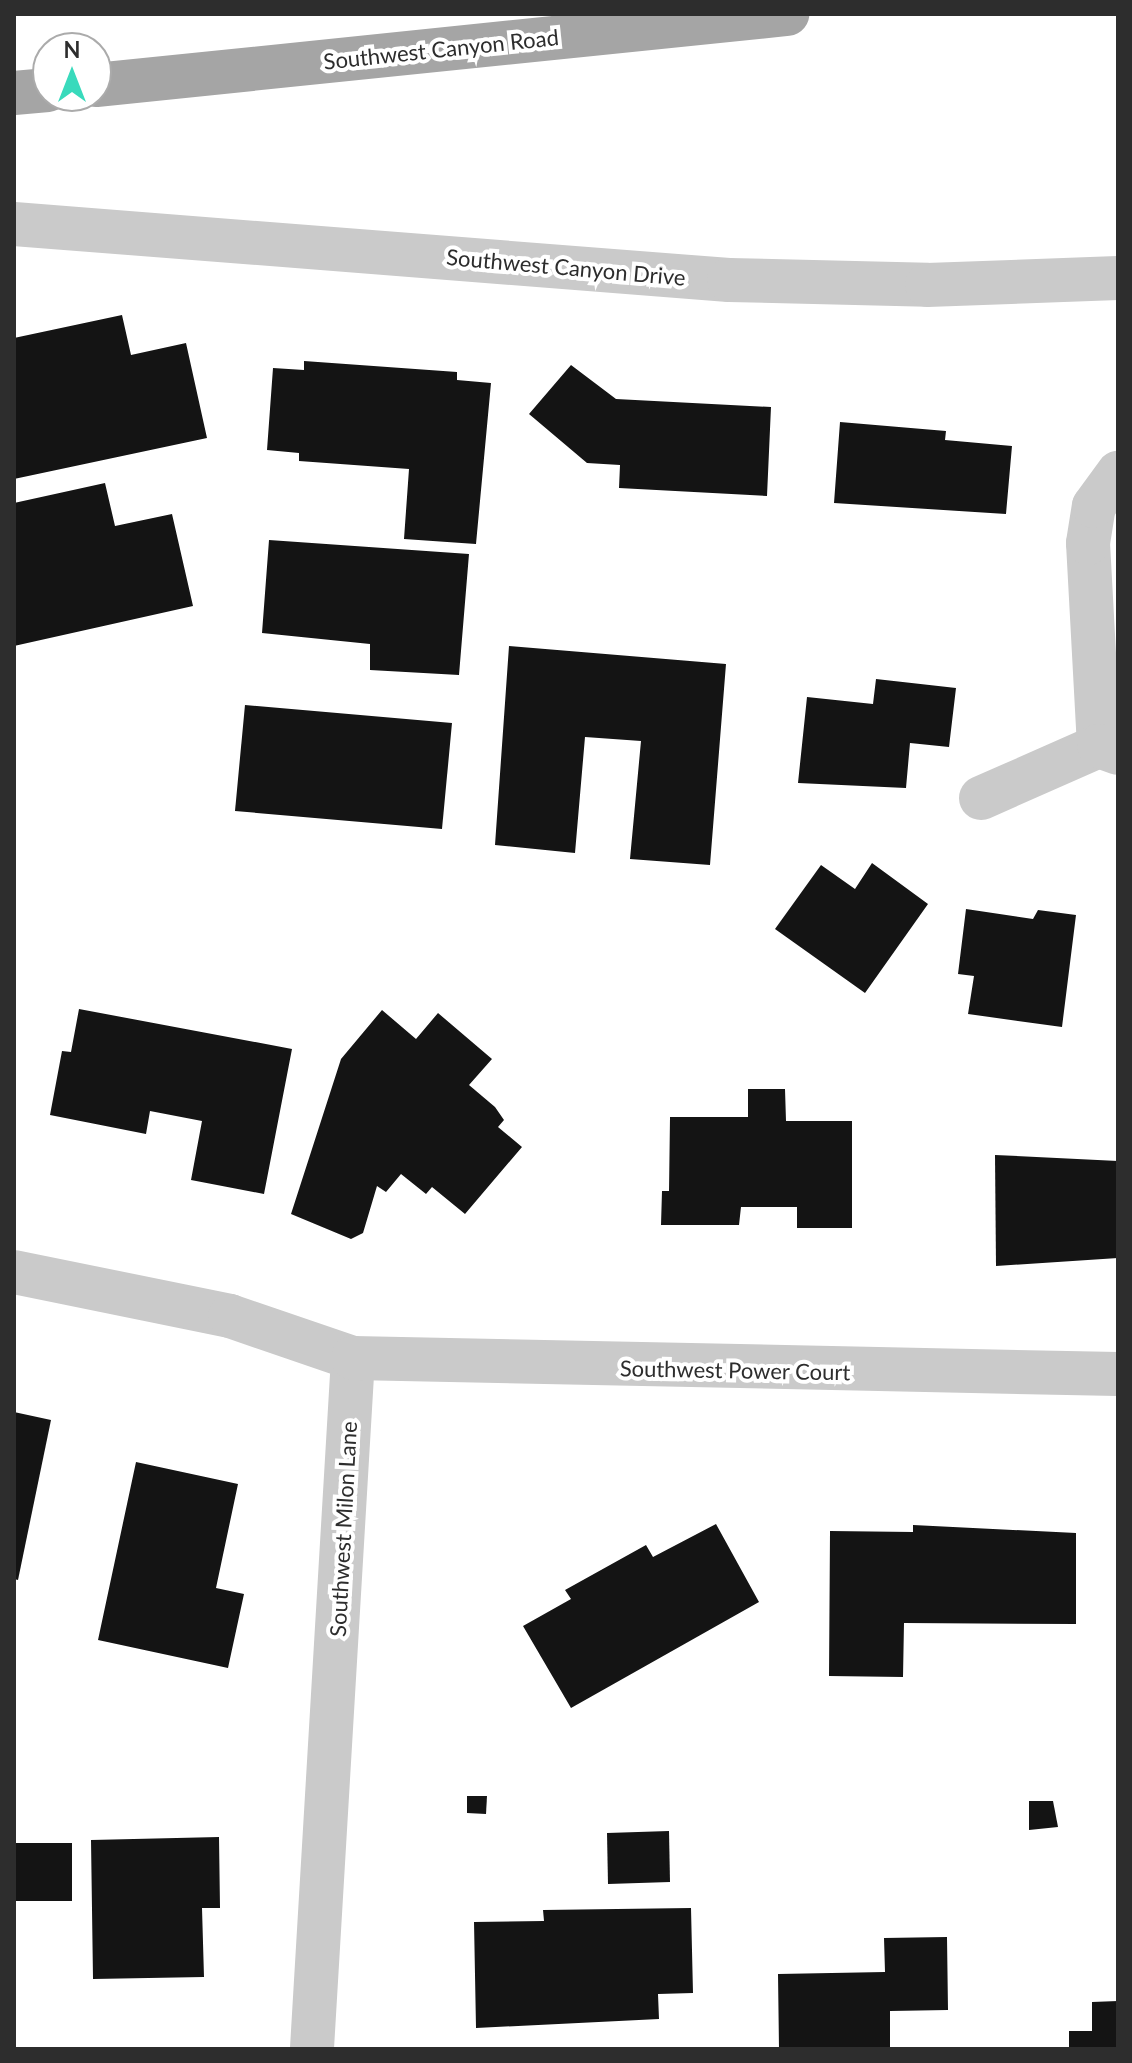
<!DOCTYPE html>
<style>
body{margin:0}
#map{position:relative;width:1132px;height:2063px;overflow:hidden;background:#fff;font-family:Lato,sans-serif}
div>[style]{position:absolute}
.building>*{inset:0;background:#141414}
.minor>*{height:44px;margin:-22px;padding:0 22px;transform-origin:22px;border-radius:22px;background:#cacaca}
.major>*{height:44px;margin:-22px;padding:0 22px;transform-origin:22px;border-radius:22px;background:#a5a5a5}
span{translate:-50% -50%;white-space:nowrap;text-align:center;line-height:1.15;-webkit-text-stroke:8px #fff;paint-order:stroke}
.street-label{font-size:22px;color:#2d2d2d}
.frame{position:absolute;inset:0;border:16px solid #2d2d2d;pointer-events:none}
.north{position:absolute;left:32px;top:32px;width:80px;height:80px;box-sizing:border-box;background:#fff;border:2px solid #ababab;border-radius:50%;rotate:0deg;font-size:22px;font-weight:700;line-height:32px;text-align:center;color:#2d2d2d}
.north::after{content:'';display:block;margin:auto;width:28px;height:36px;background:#39dabc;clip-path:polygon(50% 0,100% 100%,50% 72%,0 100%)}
</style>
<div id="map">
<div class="building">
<div style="clip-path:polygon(122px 315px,131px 355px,186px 343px,207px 438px,14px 479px,14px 338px)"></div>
<div style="clip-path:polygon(304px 361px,457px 372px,457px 380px,491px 383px,476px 544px,404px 539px,409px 469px,299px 461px,299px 453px,267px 450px,273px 368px,304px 370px)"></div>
<div style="clip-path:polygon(571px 365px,616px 399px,771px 407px,767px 496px,619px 488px,620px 465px,587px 463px,529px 414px)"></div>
<div style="clip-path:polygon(840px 422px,946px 431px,945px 440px,1012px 446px,1006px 514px,834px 503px)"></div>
<div style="clip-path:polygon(105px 483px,115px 526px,172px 514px,193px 606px,14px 646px,14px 503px)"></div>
<div style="clip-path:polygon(269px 540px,469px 554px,459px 675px,370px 670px,370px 644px,262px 633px)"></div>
<div style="clip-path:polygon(509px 646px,726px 664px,710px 865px,630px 859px,641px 741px,585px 737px,575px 853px,495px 845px)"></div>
<div style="clip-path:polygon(876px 679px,956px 688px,949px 747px,910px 743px,906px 788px,798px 783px,807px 697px,873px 704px)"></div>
<div style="clip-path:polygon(245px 705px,452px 723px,442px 829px,235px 811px)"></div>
<div style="clip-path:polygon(872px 863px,928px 904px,865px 993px,775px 929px,821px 865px,855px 889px)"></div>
<div style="clip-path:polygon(966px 909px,1033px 919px,1038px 910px,1076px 915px,1062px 1027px,968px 1014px,974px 976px,958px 974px)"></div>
<div style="clip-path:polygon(79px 1009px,292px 1049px,264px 1194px,191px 1180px,202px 1121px,150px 1111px,146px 1134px,50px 1115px,62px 1051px,71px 1052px)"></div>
<div style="clip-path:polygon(382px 1010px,416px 1039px,438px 1013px,492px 1059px,469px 1085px,495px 1107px,504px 1120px,498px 1127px,522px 1147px,465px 1214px,432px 1187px,426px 1194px,401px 1174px,386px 1192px,377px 1186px,363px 1233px,351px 1239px,291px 1214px,341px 1059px)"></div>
<div style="clip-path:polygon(748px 1089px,785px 1089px,786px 1121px,852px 1121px,852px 1228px,797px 1228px,797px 1207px,741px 1207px,739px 1225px,661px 1225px,662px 1191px,669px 1191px,670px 1117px,748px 1117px)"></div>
<div style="clip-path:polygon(995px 1155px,1118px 1161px,1118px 1258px,996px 1266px)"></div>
<div style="clip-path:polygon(14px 1412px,51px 1420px,18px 1580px,14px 1579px)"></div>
<div style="clip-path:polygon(136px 1462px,238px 1484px,216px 1588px,244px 1594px,228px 1668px,98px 1640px)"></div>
<div style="clip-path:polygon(716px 1524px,759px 1602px,571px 1708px,523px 1626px,571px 1599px,565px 1590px,646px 1545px,653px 1557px)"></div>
<div style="clip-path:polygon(913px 1525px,1076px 1533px,1076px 1624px,904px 1623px,903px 1677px,829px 1676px,830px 1531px,913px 1532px)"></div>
<div style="clip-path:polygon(467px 1796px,487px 1796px,486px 1814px,467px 1813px)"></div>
<div style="clip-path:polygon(1029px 1801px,1053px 1801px,1058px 1827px,1029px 1830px)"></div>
<div style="clip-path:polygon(669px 1831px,670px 1882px,608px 1884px,607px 1833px)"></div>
<div style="clip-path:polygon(219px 1837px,220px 1908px,202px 1908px,204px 1977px,93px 1979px,91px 1840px)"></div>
<div style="clip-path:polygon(14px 1843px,72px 1843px,72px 1901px,14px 1901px)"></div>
<div style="clip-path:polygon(691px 1908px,693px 1993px,658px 1994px,659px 2019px,476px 2028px,474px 1922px,544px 1921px,543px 1910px)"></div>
<div style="clip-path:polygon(947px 1937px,948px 2010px,890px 2011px,890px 2049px,779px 2049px,778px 1974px,885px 1972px,884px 1938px)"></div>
<div style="clip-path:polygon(1118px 2001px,1118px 2049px,1069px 2049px,1069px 2031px,1092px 2031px,1092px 2002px)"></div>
</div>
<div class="minor">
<div style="left:14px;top:224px;width:717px;rotate:4.48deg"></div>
<div style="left:729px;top:280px;width:198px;rotate:1.4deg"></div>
<div style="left:927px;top:285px;width:191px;rotate:-2.1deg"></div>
<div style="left:1099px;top:746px;width:203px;rotate:-93.1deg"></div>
<div style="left:1088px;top:543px;width:37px;rotate:-81deg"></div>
<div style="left:1094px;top:506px;width:41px;rotate:-54deg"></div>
<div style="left:981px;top:798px;width:129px;rotate:-23.8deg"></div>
<div style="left:1099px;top:746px;width:20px;rotate:20deg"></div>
<div style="left:14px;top:1272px;width:220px;rotate:11.5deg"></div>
<div style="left:230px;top:1316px;width:130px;rotate:18.9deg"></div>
<div style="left:353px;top:1358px;width:692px;rotate:93.4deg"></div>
<div style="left:353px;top:1358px;width:765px;rotate:1.2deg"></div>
</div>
<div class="major">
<div style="left:96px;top:85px;width:695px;rotate:-5.87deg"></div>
<div style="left:14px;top:93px;width:34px;rotate:-5deg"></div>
</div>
<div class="street-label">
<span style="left:441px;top:49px;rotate:-6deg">Southwest Canyon Road</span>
<span style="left:566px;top:267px;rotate:5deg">Southwest Canyon Drive</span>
<span style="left:735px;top:1370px;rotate:1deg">Southwest Power Court</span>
<span style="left:343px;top:1529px;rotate:-87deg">Southwest Milon Lane</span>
</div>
<div class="frame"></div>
<div class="north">N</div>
</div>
